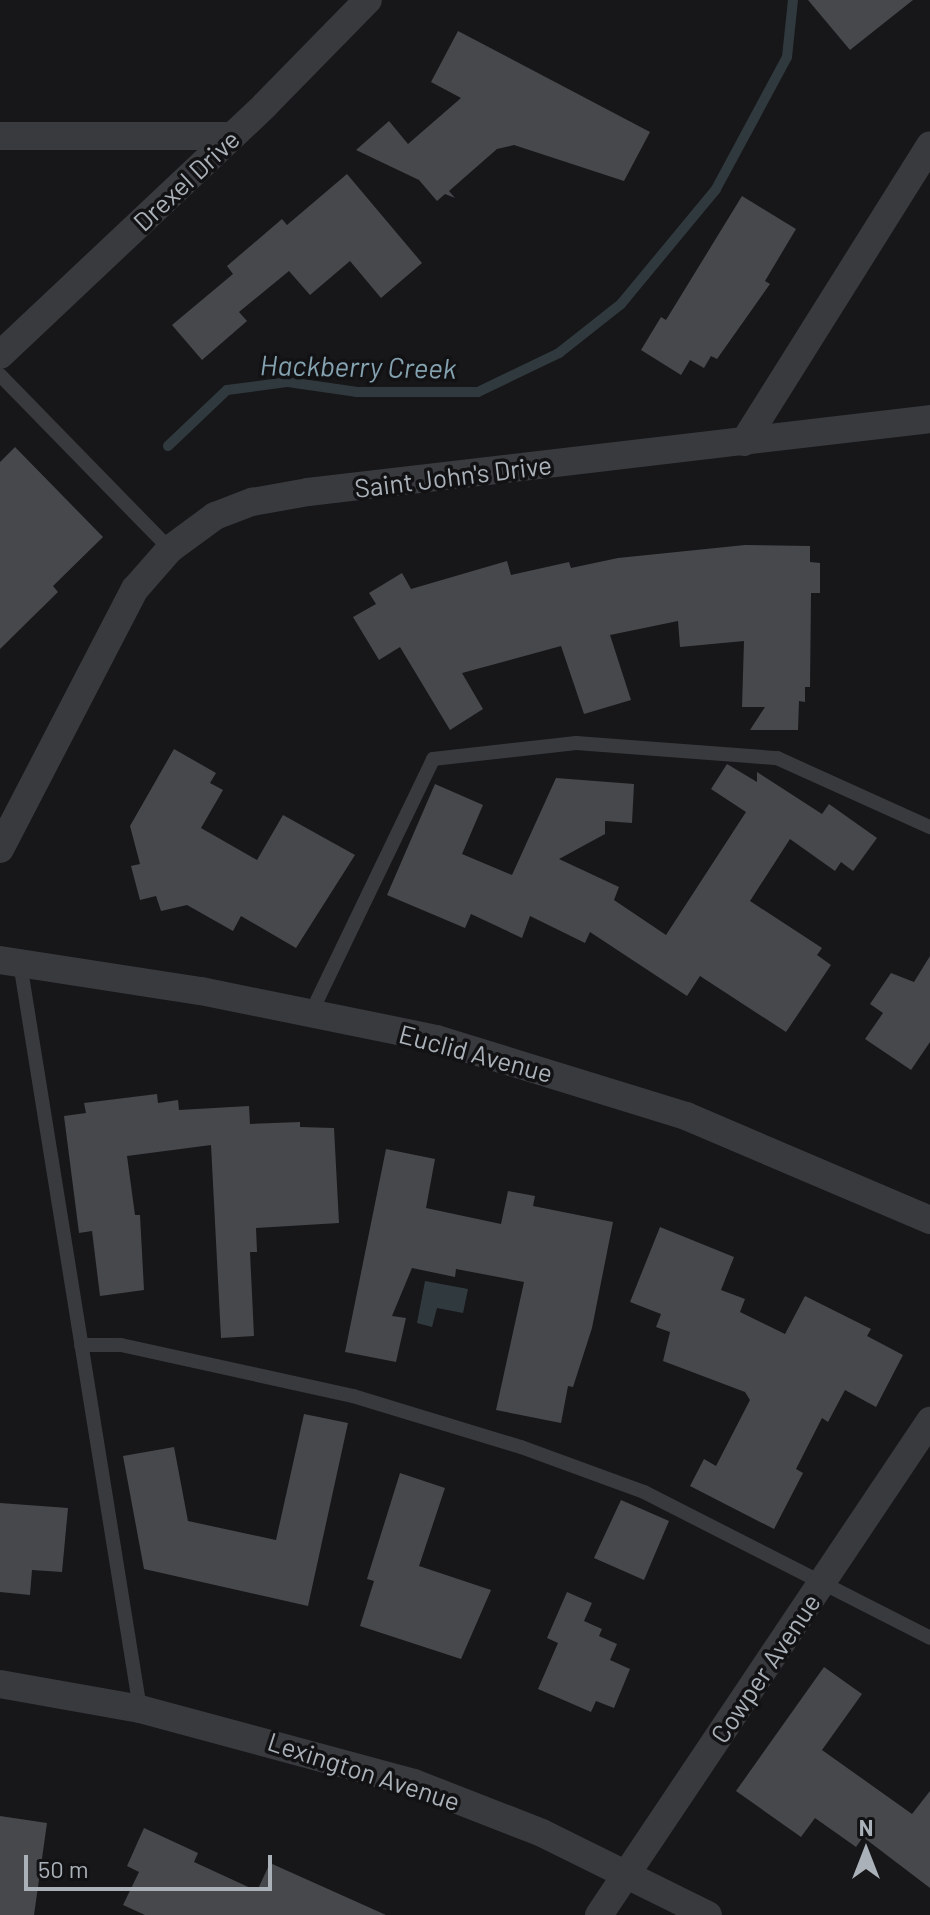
<!DOCTYPE html>
<style>
body{margin:0}
#map{position:relative;width:930px;height:1915px;overflow:hidden;background:#171719;font-family:Barlow,sans-serif}
div>[style]{position:absolute}
.water>*{inset:0;background:#303a3e}
.stream>*{height:10px;margin:-5px;padding:0 5px;transform-origin:5px;border-radius:5px;background:#303a3e}
.building>*{inset:0;background:#46484c}
.service>*{height:14px;margin:-7px;padding:0 7px;transform-origin:7px;border-radius:7px;background:#383a3e}
.minor>*{height:28px;margin:-14px;padding:0 14px;transform-origin:14px;border-radius:14px;background:#383a3e}
span{translate:-50% -50%;white-space:nowrap;text-align:center;line-height:1.15;-webkit-text-stroke:7px #121214;paint-order:stroke}
.street-label{font-size:26px;color:#aab1b8}
.water-label{font-size:28px;color:#84a2b0;font-style:italic}
.north{position:absolute;left:826px;top:1811px;width:80px;height:80px;-webkit-text-stroke:6px #121214;paint-order:stroke;rotate:0deg;font-size:22px;font-weight:700;line-height:32px;text-align:center;color:#aab1b8}
.north::after{content:'';display:block;margin:auto;width:28px;height:36px;background:#aab1b8;clip-path:polygon(50% 0,100% 100%,50% 72%,0 100%)}
.scale{position:absolute;left:24px;top:1855px;width:248px;height:36px;box-sizing:border-box;border:4px solid #aab1b8;border-top:0;padding-left:10px;font-size:24px;line-height:28px;white-space:nowrap;color:#aab1b8;-webkit-text-stroke:6px #121214;paint-order:stroke}
</style>
<div id="map">
<div class="water">
<div style="clip-path:polygon(425px 1281px,468px 1289px,463px 1313px,437px 1308px,432px 1327px,417px 1323px)"></div>
</div>
<div class="stream">
<div style="left:168px;top:446px;width:81px;rotate:-43.5deg"></div>
<div style="left:227px;top:390px;width:62px;rotate:-7.5deg"></div>
<div style="left:288px;top:382px;width:70px;rotate:8.2deg"></div>
<div style="left:357px;top:392px;width:121px"></div>
<div style="left:478px;top:392px;width:90px;rotate:-25.7deg"></div>
<div style="left:559px;top:353px;width:79px;rotate:-38.3deg"></div>
<div style="left:621px;top:304px;width:149px;rotate:-50.4deg"></div>
<div style="left:716px;top:189px;width:150px;rotate:-61.7deg"></div>
<div style="left:787px;top:57px;width:57px;rotate:-84deg"></div>
</div>
<div class="building">
<div style="clip-path:polygon(808px 0,913px 0,850px 50px)"></div>
<div style="clip-path:polygon(458px 31px,650px 132px,624px 181px,514px 145px,497px 149px,449px 191px,455px 198px,445px 194px,437px 201px,419px 180px,356px 150px,389px 121px,408px 144px,461px 98px,431px 82px)"></div>
<div style="clip-path:polygon(347px 174px,422px 263px,381px 298px,350px 261px,310px 295px,289px 271px,239px 312px,247px 321px,202px 360px,172px 325px,233px 274px,227px 266px,282px 219px,287px 225px)"></div>
<div style="clip-path:polygon(742px 196px,796px 229px,765px 281px,770px 284px,717px 359px,711px 356px,704px 368px,690px 360px,681px 375px,641px 350px,661px 317px,666px 320px)"></div>
<div style="clip-path:polygon(15px 447px,103px 537px,53px 586px,58px 592px,0 649px,0 462px)"></div>
<div style="clip-path:polygon(745px 545px,810px 546px,810px 562px,820px 563px,820px 593px,811px 593px,810px 687px,805px 687px,805px 702px,799px 701px,798px 730px,750px 730px,765px 707px,742px 707px,744px 641px,680px 647px,678px 621px,610px 635px,631px 700px,584px 714px,561px 646px,462px 673px,483px 709px,450px 730px,400px 647px,379px 660px,353px 617px,376px 604px,369px 593px,402px 573px,411px 589px,507px 561px,511px 575px,569px 562px,571px 568px,618px 558px)"></div>
<div style="clip-path:polygon(174px 749px,216px 773px,210px 783px,223px 790px,201px 828px,257px 860px,283px 815px,355px 855px,296px 948px,241px 916px,233px 931px,187px 905px,161px 911px,156px 896px,140px 900px,131px 866px,140px 864px,130px 826px)"></div>
<div style="clip-path:polygon(727px 764px,757px 782px,757px 772px,822px 814px,829px 804px,877px 838px,853px 871px,841px 862px,835px 871px,790px 839px,750px 901px,822px 948px,817px 955px,831px 965px,786px 1032px,700px 976px,687px 996px,590px 932px,585px 943px,530px 916px,522px 938px,471px 914px,465px 928px,387px 895px,435px 784px,483px 805px,462px 854px,512px 875px,556px 778px,634px 784px,632px 823px,605px 821px,605px 834px,559px 859px,619px 887px,614px 900px,666px 935px,746px 812px,711px 789px)"></div>
<div style="clip-path:polygon(930px 956px,930px 1042px,911px 1070px,865px 1039px,883px 1013px,870px 1004px,891px 973px,914px 982px)"></div>
<div style="clip-path:polygon(157px 1094px,158px 1103px,178px 1100px,179px 1110px,249px 1106px,250px 1124px,300px 1122px,300px 1127px,334px 1128px,339px 1223px,256px 1228px,257px 1252px,250px 1252px,254px 1336px,221px 1338px,211px 1145px,127px 1156px,135px 1215px,140px 1215px,144px 1290px,100px 1296px,92px 1231px,79px 1233px,64px 1116px,86px 1113px,84px 1103px)"></div>
<div style="clip-path:polygon(386px 1149px,435px 1159px,426px 1208px,501px 1224px,508px 1191px,535px 1196px,533px 1206px,613px 1222px,592px 1328px,573px 1387px,568px 1386px,561px 1423px,496px 1410px,524px 1282px,456px 1269px,455px 1277px,412px 1268px,392px 1316px,406px 1318px,396px 1362px,345px 1352px)"></div>
<div style="clip-path:polygon(660px 1227px,734px 1257px,721px 1290px,745px 1299px,740px 1312px,785px 1334px,805px 1296px,871px 1329px,867px 1336px,903px 1355px,876px 1407px,845px 1390px,828px 1422px,822px 1418px,796px 1469px,803px 1473px,774px 1529px,690px 1486px,704px 1459px,716px 1466px,750px 1400px,745px 1392px,663px 1361px,670px 1332px,656px 1327px,661px 1314px,630px 1302px)"></div>
<div style="clip-path:polygon(304px 1414px,348px 1423px,308px 1606px,144px 1569px,123px 1456px,174px 1447px,188px 1521px,276px 1540px)"></div>
<div style="clip-path:polygon(400px 1473px,445px 1488px,419px 1566px,491px 1590px,461px 1659px,360px 1626px,374px 1581px,367px 1579px)"></div>
<div style="clip-path:polygon(621px 1500px,669px 1521px,644px 1580px,594px 1558px)"></div>
<div style="clip-path:polygon(0 1503px,68px 1508px,62px 1572px,32px 1570px,30px 1595px,0 1592px)"></div>
<div style="clip-path:polygon(567px 1592px,592px 1603px,584px 1621px,602px 1629px,599px 1636px,617px 1644px,610px 1660px,630px 1669px,614px 1708px,596px 1701px,591px 1712px,538px 1689px,558px 1643px,547px 1638px)"></div>
<div style="clip-path:polygon(824px 1667px,862px 1694px,822px 1750px,912px 1814px,930px 1791px,930px 1888px,863px 1837px,856px 1847px,815px 1818px,801px 1837px,736px 1791px)"></div>
<div style="clip-path:polygon(0 1816px,47px 1823px,34px 1915px,0 1915px)"></div>
<div style="clip-path:polygon(144px 1828px,198px 1853px,194px 1862px,257px 1891px,270px 1863px,386px 1915px,145px 1915px,123px 1905px,139px 1872px,127px 1866px)"></div>
</div>
<div class="service">
<div style="left:0;top:375px;width:243px;rotate:45.7deg"></div>
<div style="left:20px;top:963px;width:756px;rotate:80.86deg"></div>
<div style="left:311px;top:1013px;width:282px;rotate:-64.3deg"></div>
<div style="left:433px;top:759px;width:144px;rotate:-6.4deg"></div>
<div style="left:576px;top:743px;width:202px;rotate:4.3deg"></div>
<div style="left:777px;top:758px;width:168px;rotate:24.3deg"></div>
<div style="left:81px;top:1345px;width:40px"></div>
<div style="left:121px;top:1345px;width:238px;rotate:12.4deg"></div>
<div style="left:353px;top:1396px;width:176px;rotate:16.9deg"></div>
<div style="left:521px;top:1447px;width:131px;rotate:20.1deg"></div>
<div style="left:644px;top:1492px;width:321px;rotate:27deg"></div>
</div>
<div class="minor">
<div style="left:0;top:136px;width:232px"></div>
<div style="left:0;top:355px;width:364px;rotate:-43.3deg"></div>
<div style="left:265px;top:105px;width:147px;rotate:-45.6deg"></div>
<div style="left:744px;top:442px;width:350px;rotate:-57.9deg"></div>
<div style="left:0;top:849px;width:293px;rotate:-62.6deg"></div>
<div style="left:135px;top:589px;width:53px;rotate:-48.8deg"></div>
<div style="left:170px;top:549px;width:56px;rotate:-36.3deg"></div>
<div style="left:215px;top:516px;width:40px;rotate:-21deg"></div>
<div style="left:252px;top:502px;width:57px;rotate:-10.1deg"></div>
<div style="left:308px;top:492px;width:626px;rotate:-6.69deg"></div>
<div style="left:0;top:960px;width:203px;rotate:8.8deg"></div>
<div style="left:201px;top:991px;width:240px;rotate:11.5deg"></div>
<div style="left:436px;top:1039px;width:262px;rotate:17.1deg"></div>
<div style="left:686px;top:1116px;width:265px;rotate:23.1deg"></div>
<div style="left:0;top:1684px;width:142px;rotate:10.1deg"></div>
<div style="left:140px;top:1709px;width:284px;rotate:15.1deg"></div>
<div style="left:414px;top:1783px;width:137px;rotate:21.3deg"></div>
<div style="left:542px;top:1833px;width:185px;rotate:26.3deg"></div>
<div style="left:599px;top:1915px;width:595px;rotate:-56.18deg"></div>
</div>
<div class="street-label">
<span style="left:186px;top:180px;rotate:-43deg">Drexel Drive</span>
<span style="left:453px;top:476px;rotate:-7deg">Saint John's Drive</span>
<span style="left:476px;top:1053px;rotate:15deg">Euclid Avenue</span>
<span style="left:765px;top:1668px;rotate:-56deg">Cowper Avenue</span>
<span style="left:364px;top:1771px;rotate:18deg">Lexington Avenue</span>
</div>
<div class="water-label">
<span style="left:358px;top:366px;rotate:1deg">Hackberry Creek</span>
</div>
<div class="north">N</div>
<div class="scale">50 m</div>
</div>
